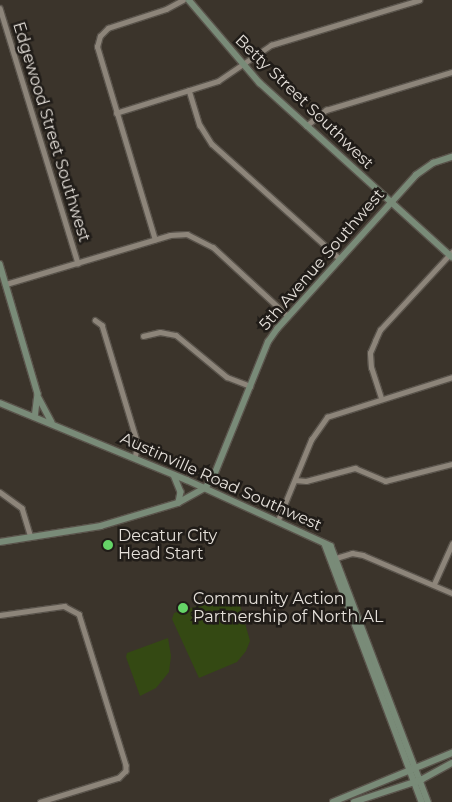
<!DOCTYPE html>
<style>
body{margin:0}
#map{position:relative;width:452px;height:802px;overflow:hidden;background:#3b342b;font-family:Montserrat,sans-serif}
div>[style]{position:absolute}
.green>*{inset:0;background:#344913}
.roads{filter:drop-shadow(1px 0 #59534b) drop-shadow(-1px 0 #59534b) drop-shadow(0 1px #59534b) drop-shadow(0 -1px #59534b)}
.street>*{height:4.5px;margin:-2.25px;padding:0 2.25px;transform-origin:2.25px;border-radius:2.25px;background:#8d857a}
.secondary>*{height:5.5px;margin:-2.75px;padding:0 2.75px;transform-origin:2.75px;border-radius:2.75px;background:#798b78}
.dots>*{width:14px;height:14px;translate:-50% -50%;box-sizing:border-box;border:2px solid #201c18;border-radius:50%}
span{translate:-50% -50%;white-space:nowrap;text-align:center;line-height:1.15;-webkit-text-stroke:5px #201c18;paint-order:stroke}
.street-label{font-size:16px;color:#e5e0da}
.poi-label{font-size:16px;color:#e5e0da}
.left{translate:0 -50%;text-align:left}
</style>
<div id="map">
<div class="green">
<div style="clip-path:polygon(234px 595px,238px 598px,250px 641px,246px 651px,237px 662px,199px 678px,172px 619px,174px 613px)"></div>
<div style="clip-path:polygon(168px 638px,171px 656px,169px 672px,156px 688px,140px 696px,126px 657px,127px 653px)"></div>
</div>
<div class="roads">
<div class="street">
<div style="left:0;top:8px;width:267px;rotate:73deg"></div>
<div style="left:189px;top:90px;width:37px;rotate:73deg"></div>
<div style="left:200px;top:125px;width:22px;rotate:58deg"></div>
<div style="left:212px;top:144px;width:172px;rotate:41.9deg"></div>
<div style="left:116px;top:113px;width:107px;rotate:-17.4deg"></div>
<div style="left:218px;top:81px;width:64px;rotate:-34.2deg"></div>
<div style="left:271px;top:45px;width:155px;rotate:-16.9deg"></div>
<div style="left:306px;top:126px;width:26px;rotate:-39deg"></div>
<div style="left:326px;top:110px;width:132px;rotate:-16.8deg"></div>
<div style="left:155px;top:240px;width:202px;rotate:-106.7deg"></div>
<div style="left:97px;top:47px;width:11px;rotate:-75deg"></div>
<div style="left:100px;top:36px;width:11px;rotate:-45deg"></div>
<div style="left:108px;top:28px;width:61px;rotate:-18.1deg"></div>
<div style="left:166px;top:9px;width:19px;rotate:-28deg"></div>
<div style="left:6px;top:284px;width:171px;rotate:-16.6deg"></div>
<div style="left:170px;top:235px;width:17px;rotate:-3deg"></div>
<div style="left:187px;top:234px;width:29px;rotate:27deg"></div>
<div style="left:213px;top:247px;width:102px;rotate:42.6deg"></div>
<div style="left:95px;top:320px;width:9px;rotate:36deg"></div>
<div style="left:102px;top:325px;width:124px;rotate:73.2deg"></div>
<div style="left:138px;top:444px;width:14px;rotate:102deg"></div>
<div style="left:143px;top:336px;width:17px;rotate:-13deg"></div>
<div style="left:160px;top:332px;width:16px;rotate:11deg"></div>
<div style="left:176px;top:335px;width:66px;rotate:39.5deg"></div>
<div style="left:227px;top:377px;width:25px;rotate:21deg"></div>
<div style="left:381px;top:398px;width:32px;rotate:-108deg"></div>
<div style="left:371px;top:368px;width:15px;rotate:-94deg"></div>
<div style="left:370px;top:353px;width:13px;rotate:-67deg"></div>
<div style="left:375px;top:341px;width:12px;rotate:-66deg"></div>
<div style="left:380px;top:330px;width:106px;rotate:-47.3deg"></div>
<div style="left:295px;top:480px;width:11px;rotate:5deg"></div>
<div style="left:306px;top:481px;width:51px;rotate:-14.9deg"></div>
<div style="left:355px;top:468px;width:33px;rotate:23deg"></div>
<div style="left:385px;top:481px;width:69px;rotate:-14.2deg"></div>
<div style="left:0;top:492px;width:27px;rotate:36deg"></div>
<div style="left:22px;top:508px;width:30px;rotate:73deg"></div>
<div style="left:278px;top:520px;width:87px;rotate:-67.6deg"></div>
<div style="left:311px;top:440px;width:28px;rotate:-55deg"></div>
<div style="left:327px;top:417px;width:131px;rotate:-17.7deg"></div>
<div style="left:336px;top:558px;width:17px;rotate:-17deg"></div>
<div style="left:352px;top:553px;width:11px;rotate:10deg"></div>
<div style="left:363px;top:555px;width:97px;rotate:23.1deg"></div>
<div style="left:434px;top:584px;width:44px;rotate:-65.8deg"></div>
<div style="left:0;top:615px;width:65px;rotate:-8deg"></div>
<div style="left:64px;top:606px;width:17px;rotate:28deg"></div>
<div style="left:79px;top:614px;width:158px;rotate:72.7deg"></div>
<div style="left:126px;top:765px;width:6px;rotate:90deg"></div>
<div style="left:126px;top:771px;width:10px;rotate:135deg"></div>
<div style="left:119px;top:778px;width:82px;rotate:162.9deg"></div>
</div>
<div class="secondary">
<div style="left:189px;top:0;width:109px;rotate:49.5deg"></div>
<div style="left:260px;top:83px;width:259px;rotate:42.2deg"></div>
<div style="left:0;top:264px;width:135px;rotate:73.7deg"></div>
<div style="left:38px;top:394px;width:23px;rotate:97deg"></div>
<div style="left:39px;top:398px;width:27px;rotate:62deg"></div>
<div style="left:0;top:403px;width:202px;rotate:22.4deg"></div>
<div style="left:187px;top:480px;width:158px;rotate:24.6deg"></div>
<div style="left:331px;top:546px;width:274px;rotate:69.2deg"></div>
<div style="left:174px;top:475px;width:18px;rotate:68deg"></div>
<div style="left:181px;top:492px;width:10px;rotate:101deg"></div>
<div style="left:0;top:542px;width:102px;rotate:-9deg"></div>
<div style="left:101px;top:526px;width:80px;rotate:-16.6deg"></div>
<div style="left:178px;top:503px;width:31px;rotate:-29deg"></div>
<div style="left:205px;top:488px;width:13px;rotate:-51deg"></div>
<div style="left:213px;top:478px;width:147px;rotate:-68deg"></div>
<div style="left:268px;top:342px;width:16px;rotate:-55deg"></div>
<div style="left:277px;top:329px;width:207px;rotate:-47.9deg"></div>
<div style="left:416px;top:175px;width:21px;rotate:-35deg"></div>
<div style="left:433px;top:163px;width:20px;rotate:-18deg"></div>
<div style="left:325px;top:544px;width:276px;rotate:69.4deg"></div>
<div style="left:333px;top:802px;width:129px;rotate:-22.4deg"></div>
<div style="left:354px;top:802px;width:71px;rotate:-18.2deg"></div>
<div style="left:421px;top:780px;width:35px;rotate:-29deg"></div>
</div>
</div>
<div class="dots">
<div style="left:108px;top:545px;background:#65d467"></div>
<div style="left:183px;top:608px;background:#65d467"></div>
</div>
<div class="street-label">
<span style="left:304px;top:102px;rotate:44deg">Betty Street Southwest</span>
<span style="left:51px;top:132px;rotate:73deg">Edgewood Street Southwest</span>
<span style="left:322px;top:260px;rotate:-49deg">5th Avenue Southwest</span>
<span style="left:221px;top:482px;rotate:24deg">Austinville Road Southwest</span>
</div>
<div class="poi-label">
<span class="left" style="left:118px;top:545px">Decatur City<br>Head Start</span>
<span class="left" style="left:193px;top:608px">Community Action<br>Partnership of North AL</span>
</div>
</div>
